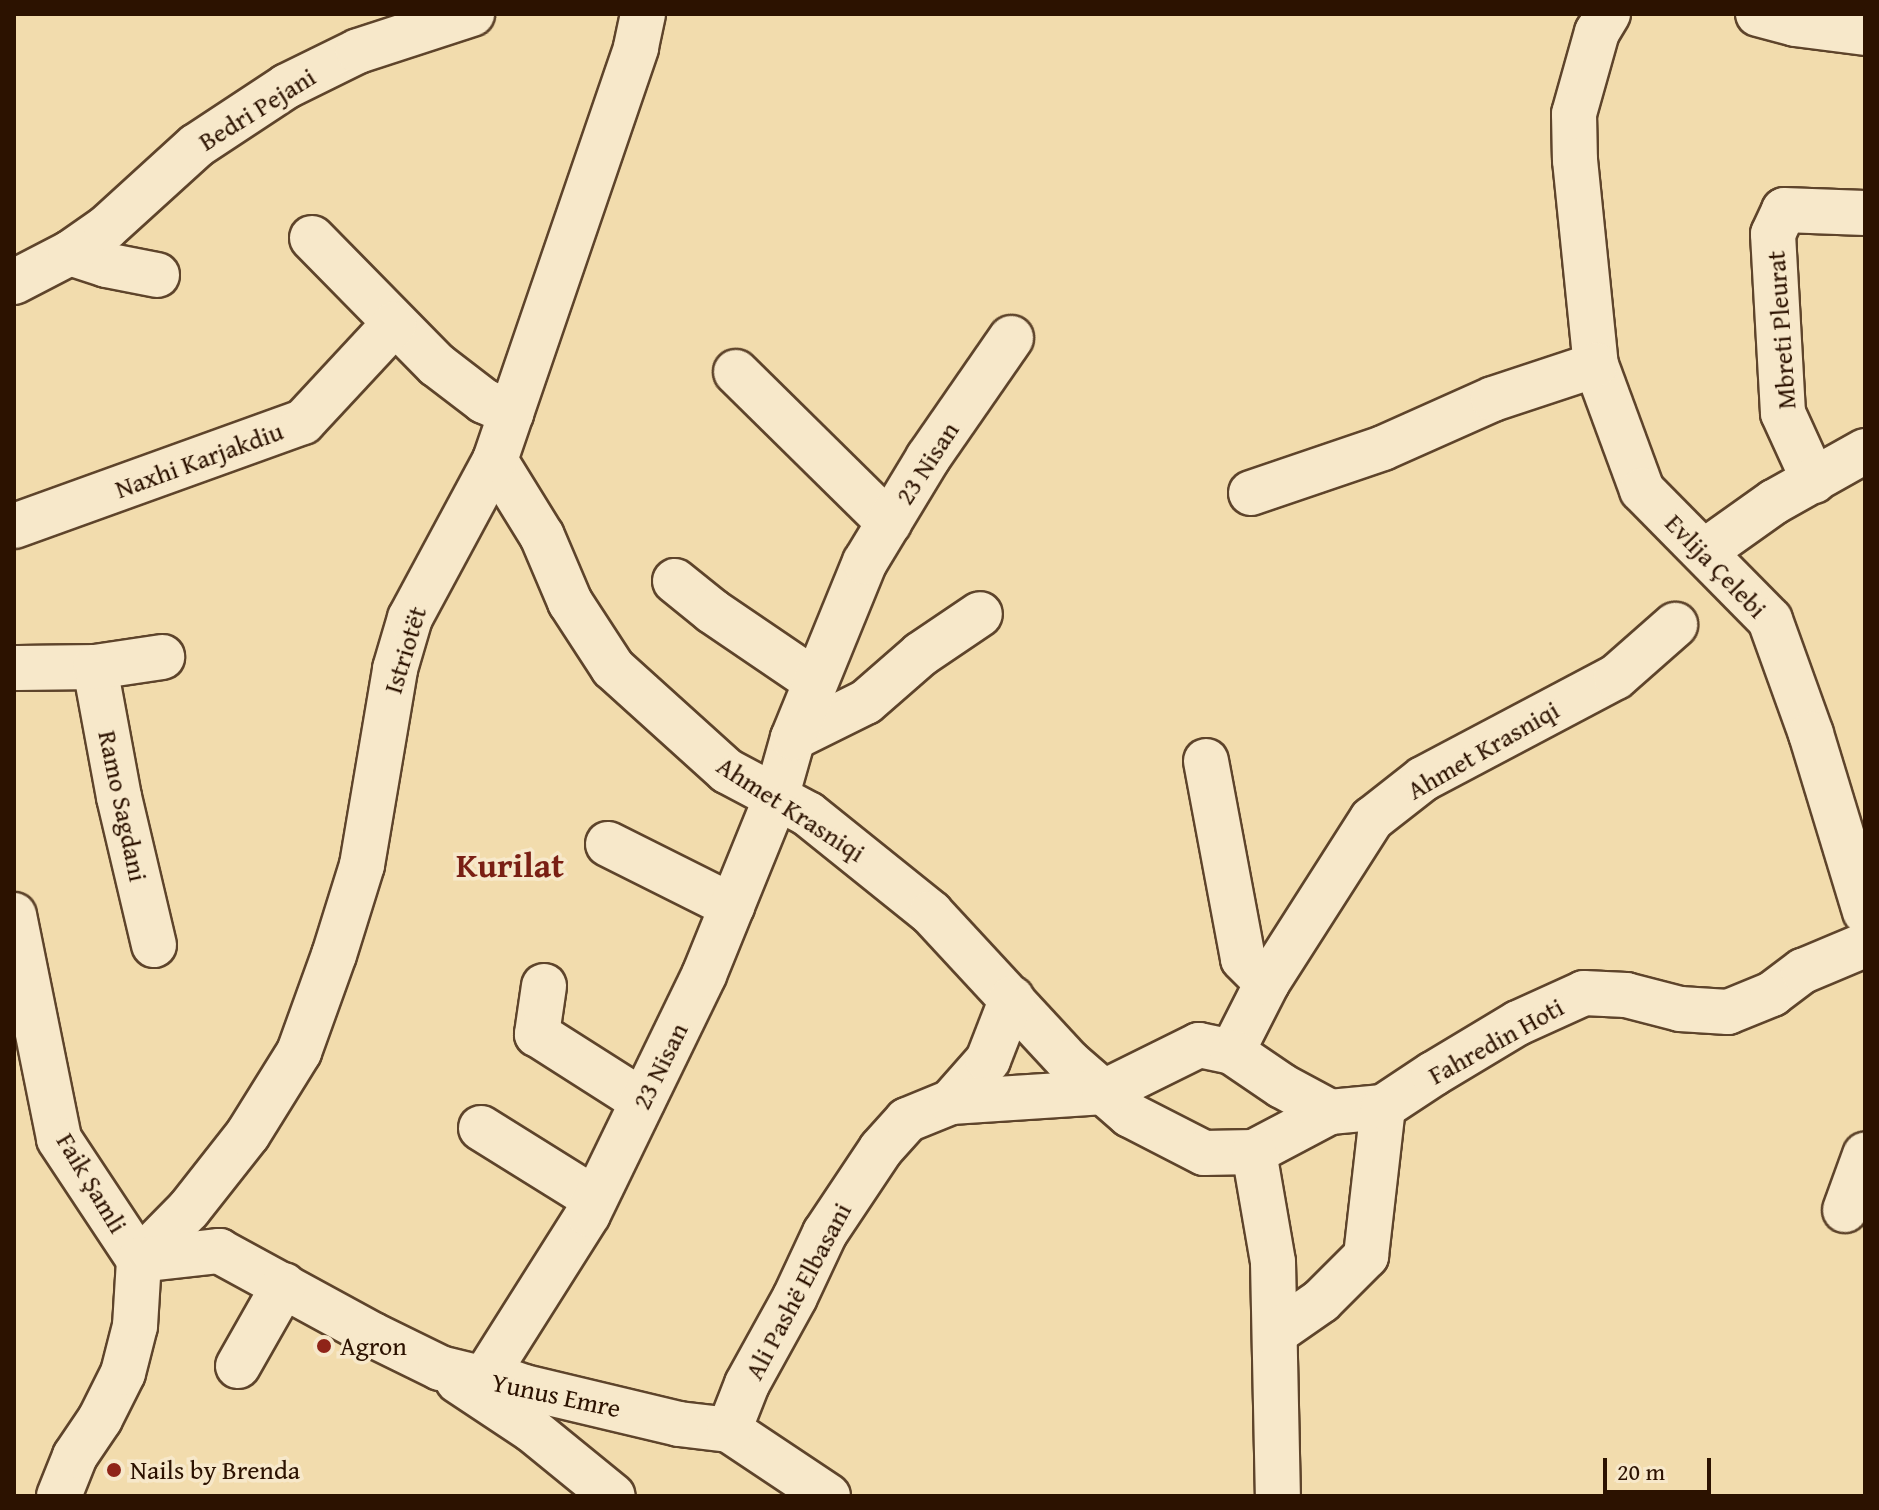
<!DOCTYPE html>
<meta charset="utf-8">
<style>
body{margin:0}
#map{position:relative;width:1879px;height:1510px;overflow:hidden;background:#f2dcad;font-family:"Gentium Book Plus",serif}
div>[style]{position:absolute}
.roads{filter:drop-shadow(2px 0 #5e442b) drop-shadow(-2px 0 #5e442b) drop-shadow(0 2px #5e442b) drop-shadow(0 -2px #5e442b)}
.minor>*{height:44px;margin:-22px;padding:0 22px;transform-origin:22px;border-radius:22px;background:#f7e8ca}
.dots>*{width:22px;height:22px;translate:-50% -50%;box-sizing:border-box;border:4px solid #f7e8ca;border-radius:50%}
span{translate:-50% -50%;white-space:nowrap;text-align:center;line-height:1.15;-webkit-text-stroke:7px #f7e8ca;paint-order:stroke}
.street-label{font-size:26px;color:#2c1200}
.poi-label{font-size:26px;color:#2c1200}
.left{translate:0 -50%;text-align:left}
.district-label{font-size:34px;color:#7a1f14;font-weight:700}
.frame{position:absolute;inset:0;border:16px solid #2c1200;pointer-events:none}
.scale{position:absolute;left:1603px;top:1458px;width:108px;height:36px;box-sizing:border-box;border:4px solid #2c1200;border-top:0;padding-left:10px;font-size:24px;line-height:28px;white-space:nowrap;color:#2c1200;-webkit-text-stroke:6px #f7e8ca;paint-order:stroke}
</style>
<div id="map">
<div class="roads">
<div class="minor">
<div style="left:1608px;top:14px;width:21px;rotate:121deg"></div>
<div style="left:1597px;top:32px;width:85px;rotate:105.7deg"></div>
<div style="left:1574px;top:114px;width:46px;rotate:88.8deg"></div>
<div style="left:1575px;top:160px;width:206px;rotate:84.2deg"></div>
<div style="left:1596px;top:365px;width:133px;rotate:69.8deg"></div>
<div style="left:1642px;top:490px;width:182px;rotate:45.4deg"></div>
<div style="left:1770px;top:620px;width:121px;rotate:70.2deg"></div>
<div style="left:1811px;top:734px;width:186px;rotate:73.1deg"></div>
<div style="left:1758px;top:14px;width:38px;rotate:15deg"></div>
<div style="left:1795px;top:24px;width:71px;rotate:7.3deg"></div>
<div style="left:312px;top:238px;width:178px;rotate:45.5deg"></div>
<div style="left:437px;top:365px;width:59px;rotate:37.5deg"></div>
<div style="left:484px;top:401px;width:30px;rotate:24deg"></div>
<div style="left:70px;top:253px;width:38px;rotate:18deg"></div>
<div style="left:106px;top:265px;width:52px;rotate:11.1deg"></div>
<div style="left:14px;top:282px;width:63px;rotate:-27.4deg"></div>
<div style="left:70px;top:253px;width:44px;rotate:-34.8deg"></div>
<div style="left:106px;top:228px;width:122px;rotate:-42.3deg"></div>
<div style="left:196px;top:146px;width:109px;rotate:-33.4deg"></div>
<div style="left:287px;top:86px;width:79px;rotate:-26.2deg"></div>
<div style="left:358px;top:51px;width:120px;rotate:-18deg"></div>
<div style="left:736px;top:372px;width:215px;rotate:44.6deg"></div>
<div style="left:495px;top:460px;width:89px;rotate:58.3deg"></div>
<div style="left:542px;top:536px;width:72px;rotate:67deg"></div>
<div style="left:570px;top:602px;width:79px;rotate:56.9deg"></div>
<div style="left:613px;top:668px;width:154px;rotate:42.1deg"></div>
<div style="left:727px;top:771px;width:92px;rotate:28deg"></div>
<div style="left:808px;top:814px;width:158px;rotate:38.8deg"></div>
<div style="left:931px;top:913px;width:203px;rotate:47.2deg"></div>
<div style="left:1069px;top:1062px;width:81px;rotate:41deg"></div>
<div style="left:1130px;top:1115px;width:83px;rotate:27.2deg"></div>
<div style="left:1204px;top:1153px;width:50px;rotate:-1.1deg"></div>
<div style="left:1254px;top:1152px;width:86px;rotate:-27.8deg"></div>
<div style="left:1330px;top:1112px;width:53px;rotate:-5.4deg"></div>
<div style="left:1814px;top:481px;width:75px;rotate:-114.5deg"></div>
<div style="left:1783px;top:413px;width:179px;rotate:-93.2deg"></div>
<div style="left:1773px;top:234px;width:26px;rotate:-65deg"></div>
<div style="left:1784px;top:210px;width:81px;rotate:2.1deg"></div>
<div style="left:1251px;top:493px;width:139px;rotate:-18.8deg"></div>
<div style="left:1383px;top:448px;width:120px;rotate:-24deg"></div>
<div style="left:1493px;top:399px;width:108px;rotate:-18.3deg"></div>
<div style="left:14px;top:526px;width:307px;rotate:-19.8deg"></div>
<div style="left:303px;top:422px;width:134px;rotate:-47.1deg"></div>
<div style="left:1705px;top:551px;width:85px;rotate:-35.4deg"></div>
<div style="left:1774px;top:502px;width:104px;rotate:-29.3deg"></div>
<div style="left:675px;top:581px;width:48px;rotate:39deg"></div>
<div style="left:712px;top:611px;width:125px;rotate:34.2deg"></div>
<div style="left:14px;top:668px;width:81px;rotate:-0.7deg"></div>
<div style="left:793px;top:738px;width:81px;rotate:-26.3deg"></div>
<div style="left:866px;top:702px;width:73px;rotate:-41.1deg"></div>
<div style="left:921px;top:654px;width:71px;rotate:-34.1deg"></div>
<div style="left:1206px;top:761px;width:201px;rotate:79.4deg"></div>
<div style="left:1243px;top:959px;width:34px;rotate:45deg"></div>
<div style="left:1267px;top:983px;width:77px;rotate:116.9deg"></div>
<div style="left:608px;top:844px;width:139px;rotate:26.6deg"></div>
<div style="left:14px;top:915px;width:228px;rotate:78.6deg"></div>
<div style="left:59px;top:1139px;width:145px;rotate:56.5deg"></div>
<div style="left:154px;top:945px;width:152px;rotate:-103.3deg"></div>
<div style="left:119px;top:797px;width:132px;rotate:-100.5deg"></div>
<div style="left:95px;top:667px;width:68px;rotate:-8.5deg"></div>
<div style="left:1267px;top:983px;width:195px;rotate:-57.4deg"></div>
<div style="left:1372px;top:819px;width:65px;rotate:-38.1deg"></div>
<div style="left:1423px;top:779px;width:218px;rotate:-27.9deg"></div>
<div style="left:1616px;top:677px;width:79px;rotate:-41.4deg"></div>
<div style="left:544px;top:986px;width:49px;rotate:98.3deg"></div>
<div style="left:537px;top:1034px;width:125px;rotate:32.5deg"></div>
<div style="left:951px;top:1102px;width:56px;rotate:-48.6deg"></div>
<div style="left:988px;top:1060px;width:66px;rotate:-68.8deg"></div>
<div style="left:481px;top:1128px;width:134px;rotate:31.9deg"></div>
<div style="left:1254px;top:1152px;width:112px;rotate:80.2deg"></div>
<div style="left:1273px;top:1262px;width:234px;rotate:88.8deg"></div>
<div style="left:1845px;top:1210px;width:59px;rotate:-70deg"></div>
<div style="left:139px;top:1260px;width:71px;rotate:-45.6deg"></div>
<div style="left:189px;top:1209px;width:95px;rotate:-51.8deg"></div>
<div style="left:248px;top:1134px;width:97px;rotate:-58.1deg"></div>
<div style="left:299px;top:1052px;width:103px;rotate:-70.2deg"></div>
<div style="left:334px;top:955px;width:94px;rotate:-72.7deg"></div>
<div style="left:362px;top:865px;width:199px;rotate:-80.4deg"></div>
<div style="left:395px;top:669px;width:53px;rotate:-73.6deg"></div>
<div style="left:410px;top:618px;width:179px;rotate:-61.7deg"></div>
<div style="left:495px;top:460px;width:436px;rotate:-71.1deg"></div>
<div style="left:636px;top:47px;width:34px;rotate:-78deg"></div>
<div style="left:139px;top:1260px;width:81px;rotate:-6.4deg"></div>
<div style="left:219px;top:1251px;width:175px;rotate:28.6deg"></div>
<div style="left:373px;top:1335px;width:75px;rotate:26.2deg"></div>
<div style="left:440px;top:1368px;width:41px;rotate:14deg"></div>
<div style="left:480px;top:1378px;width:8px;rotate:-30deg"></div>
<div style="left:487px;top:1374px;width:39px;rotate:19deg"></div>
<div style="left:524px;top:1387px;width:159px;rotate:13.4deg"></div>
<div style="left:679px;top:1424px;width:50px;rotate:6.8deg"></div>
<div style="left:729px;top:1430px;width:119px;rotate:33.7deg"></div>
<div style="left:1275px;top:1333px;width:56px;rotate:-34.8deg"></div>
<div style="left:1321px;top:1301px;width:64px;rotate:-45deg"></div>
<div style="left:1366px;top:1256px;width:150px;rotate:-83.5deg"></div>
<div style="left:1383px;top:1107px;width:60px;rotate:-33.4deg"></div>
<div style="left:1433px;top:1074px;width:99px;rotate:-31deg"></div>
<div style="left:1518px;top:1023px;width:72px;rotate:-24.4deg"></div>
<div style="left:1584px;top:993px;width:42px;rotate:2.7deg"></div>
<div style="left:1626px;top:995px;width:56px;rotate:14.5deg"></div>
<div style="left:1680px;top:1009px;width:48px;rotate:3.6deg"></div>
<div style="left:1728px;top:1012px;width:48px;rotate:-22.2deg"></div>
<div style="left:1772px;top:994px;width:39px;rotate:-37deg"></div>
<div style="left:1803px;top:971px;width:67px;rotate:-22.8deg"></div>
<div style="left:238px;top:1366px;width:93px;rotate:-60.4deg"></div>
<div style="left:487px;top:1374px;width:189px;rotate:-57.7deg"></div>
<div style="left:588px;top:1214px;width:266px;rotate:-64.1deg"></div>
<div style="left:704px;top:975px;width:191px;rotate:-67.9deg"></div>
<div style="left:776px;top:798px;width:62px;rotate:-74.2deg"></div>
<div style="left:793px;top:738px;width:190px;rotate:-67.8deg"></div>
<div style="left:865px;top:562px;width:122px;rotate:-58.8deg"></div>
<div style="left:928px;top:458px;width:146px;rotate:-55.3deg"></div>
<div style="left:458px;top:1381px;width:89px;rotate:33.5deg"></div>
<div style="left:532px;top:1430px;width:104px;rotate:39.2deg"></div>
<div style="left:729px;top:1430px;width:49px;rotate:-68.6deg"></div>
<div style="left:747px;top:1384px;width:99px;rotate:-61.1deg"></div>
<div style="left:795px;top:1297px;width:71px;rotate:-64.9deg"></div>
<div style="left:825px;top:1233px;width:101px;rotate:-56.3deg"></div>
<div style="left:881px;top:1149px;width:39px;rotate:-48deg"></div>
<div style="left:907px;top:1120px;width:48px;rotate:-22.2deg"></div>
<div style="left:951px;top:1102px;width:153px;rotate:-3.7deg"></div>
<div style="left:1104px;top:1092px;width:106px;rotate:-26.3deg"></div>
<div style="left:1199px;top:1045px;width:34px;rotate:12deg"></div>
<div style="left:1232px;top:1052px;width:60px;rotate:34.2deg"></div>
<div style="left:1282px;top:1086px;width:55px;rotate:28.4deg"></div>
<div style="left:59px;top:1496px;width:43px;rotate:-68.2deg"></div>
<div style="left:75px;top:1456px;width:45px;rotate:-56deg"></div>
<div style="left:100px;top:1419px;width:51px;rotate:-63.4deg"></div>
<div style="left:123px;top:1373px;width:49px;rotate:-75.7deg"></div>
<div style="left:135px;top:1326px;width:66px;rotate:-86.5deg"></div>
</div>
</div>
<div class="dots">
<div style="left:324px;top:1346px;background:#8f2418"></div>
<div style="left:114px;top:1470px;background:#8f2418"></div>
</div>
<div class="street-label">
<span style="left:257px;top:109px;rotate:-32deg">Bedri Pejani</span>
<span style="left:1781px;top:330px;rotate:-94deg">Mbreti Pleurat</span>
<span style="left:199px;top:460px;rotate:-20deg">Naxhi Karjakdiu</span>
<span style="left:927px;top:463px;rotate:-57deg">23 Nisan</span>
<span style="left:1716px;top:566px;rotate:46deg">Evlija Çelebi</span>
<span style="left:405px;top:650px;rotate:-73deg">Istriotët</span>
<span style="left:1483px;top:750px;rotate:-30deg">Ahmet Krasniqi</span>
<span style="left:123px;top:806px;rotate:78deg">Ramo Sagdani</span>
<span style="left:791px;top:809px;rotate:33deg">Ahmet Krasniqi</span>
<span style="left:1496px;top:1041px;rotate:-29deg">Fahredin Hoti</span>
<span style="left:660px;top:1066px;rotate:-64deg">23 Nisan</span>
<span style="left:92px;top:1183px;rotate:59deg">Faik Şamli</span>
<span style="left:798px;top:1291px;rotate:-62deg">Ali Pashë Elbasani</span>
<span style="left:556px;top:1395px;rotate:12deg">Yunus Emre</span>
</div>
<div class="poi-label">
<span class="left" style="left:340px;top:1346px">Agron</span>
<span class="left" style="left:130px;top:1470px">Nails by Brenda</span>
</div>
<div class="district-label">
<span style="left:510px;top:865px">Kurilat</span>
</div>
<div class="frame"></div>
<div class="scale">20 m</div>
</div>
